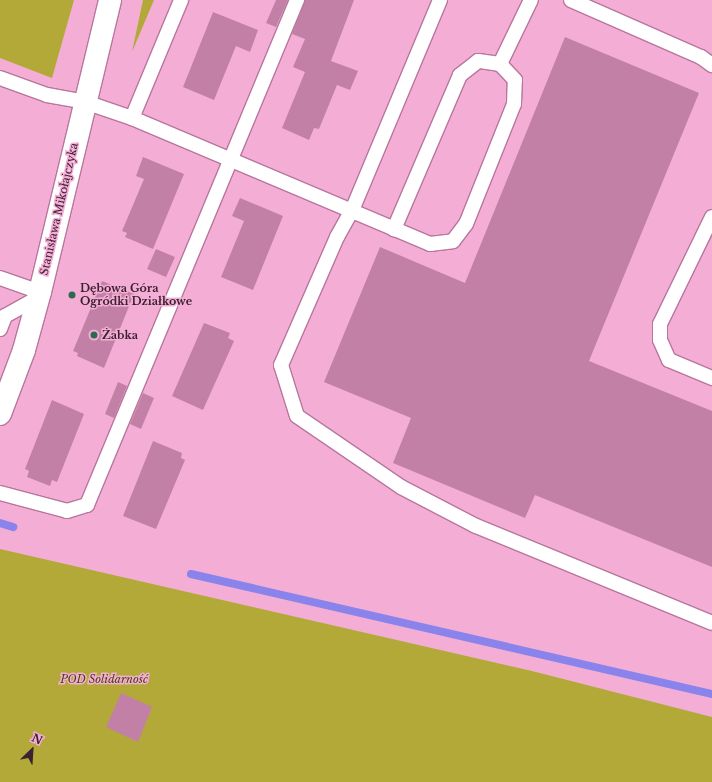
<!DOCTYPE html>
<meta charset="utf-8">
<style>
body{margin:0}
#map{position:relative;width:712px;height:782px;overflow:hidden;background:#f4aed5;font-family:"Libre Baskerville",serif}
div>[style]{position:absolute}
.green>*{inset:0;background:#b2a938}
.stream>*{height:8px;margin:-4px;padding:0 4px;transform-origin:4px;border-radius:4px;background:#8a83ec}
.building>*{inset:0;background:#c380a6}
.roads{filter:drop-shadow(1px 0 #b8769c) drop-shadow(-1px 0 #b8769c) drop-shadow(0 1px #b8769c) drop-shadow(0 -1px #b8769c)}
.lane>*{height:14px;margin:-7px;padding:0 7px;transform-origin:7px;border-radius:7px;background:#fff}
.secondary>*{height:22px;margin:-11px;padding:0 11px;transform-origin:11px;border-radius:11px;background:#fff}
.dots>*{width:11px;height:11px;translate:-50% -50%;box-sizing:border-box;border:2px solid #f4aed5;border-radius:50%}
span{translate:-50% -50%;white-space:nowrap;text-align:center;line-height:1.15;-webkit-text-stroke:3px #f4aed5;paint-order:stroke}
.street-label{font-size:11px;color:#3c2131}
.poi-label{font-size:11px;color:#3c2131;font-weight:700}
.left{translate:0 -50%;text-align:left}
.park-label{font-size:11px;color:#464209;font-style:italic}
.north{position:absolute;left:12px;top:730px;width:40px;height:40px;-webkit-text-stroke:3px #f4aed5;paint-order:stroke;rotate:25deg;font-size:11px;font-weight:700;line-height:16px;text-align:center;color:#3c2131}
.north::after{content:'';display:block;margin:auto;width:14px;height:18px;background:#3c2131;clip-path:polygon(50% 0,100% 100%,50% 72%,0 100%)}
</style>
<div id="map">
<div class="green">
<div style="clip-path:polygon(0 0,74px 0,52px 78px,0 58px)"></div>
<div style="clip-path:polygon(143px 0,154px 0,132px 52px)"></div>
<div style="clip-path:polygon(0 549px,532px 671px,712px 717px,712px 782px,0 782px)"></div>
</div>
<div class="stream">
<div style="left:0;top:523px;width:14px;rotate:17deg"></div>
<div style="left:191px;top:574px;width:535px;rotate:12.97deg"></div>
</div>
<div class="building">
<div style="clip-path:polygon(276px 0,288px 0,276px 27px,266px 23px)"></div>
<div style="clip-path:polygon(305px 0,354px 0,331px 61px,358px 71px,350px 90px,337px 85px,319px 129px,314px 128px,309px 140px,282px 128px,305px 72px,293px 67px,305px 39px,292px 34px)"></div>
<div style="clip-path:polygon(213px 12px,258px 30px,250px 52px,236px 46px,214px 100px,183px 87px)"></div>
<div style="clip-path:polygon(565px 37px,699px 93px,589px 361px,712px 411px,712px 567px,535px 495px,525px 518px,393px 463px,411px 418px,324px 382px,380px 247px,465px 283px)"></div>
<div style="clip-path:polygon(143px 157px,184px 174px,153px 249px,125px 237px,127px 233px,122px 231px,144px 179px,136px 176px)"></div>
<div style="clip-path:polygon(240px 198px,283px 216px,253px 290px,221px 277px,244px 221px,232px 216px)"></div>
<div style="clip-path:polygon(156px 249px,175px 257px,166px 277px,147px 269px)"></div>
<div style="clip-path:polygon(102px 281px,134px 294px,104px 368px,77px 356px,78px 353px,73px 351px)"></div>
<div style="clip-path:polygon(204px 323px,230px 333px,228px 338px,234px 341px,203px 410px,172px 396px)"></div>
<div style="clip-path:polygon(118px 382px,127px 386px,114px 418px,105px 414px)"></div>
<div style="clip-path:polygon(143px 393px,154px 398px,141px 429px,130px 424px)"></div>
<div style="clip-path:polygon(52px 400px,84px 414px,57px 482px,52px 480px,50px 486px,27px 477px,29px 471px,25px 469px)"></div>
<div style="clip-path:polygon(153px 441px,182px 453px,181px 458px,185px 460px,156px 529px,123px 516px)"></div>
<div style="clip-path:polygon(121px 693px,152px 707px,138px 742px,106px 727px)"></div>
</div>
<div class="roads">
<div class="lane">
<div style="left:440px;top:0;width:228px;rotate:112.7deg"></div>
<div style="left:352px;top:210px;width:31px;rotate:119deg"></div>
<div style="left:337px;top:237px;width:140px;rotate:113.6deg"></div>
<div style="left:281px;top:365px;width:53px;rotate:72.6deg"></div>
<div style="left:297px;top:416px;width:126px;rotate:34.3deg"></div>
<div style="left:401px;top:487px;width:85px;rotate:27.5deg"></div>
<div style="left:476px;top:526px;width:255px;rotate:22.3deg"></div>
<div style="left:571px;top:0;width:142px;rotate:23.7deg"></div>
<div style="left:701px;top:57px;width:14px;rotate:36deg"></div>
<div style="left:500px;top:64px;width:71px;rotate:-64.2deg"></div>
<div style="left:0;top:78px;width:50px;rotate:19.9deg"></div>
<div style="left:47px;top:95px;width:39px;rotate:10deg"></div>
<div style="left:85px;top:102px;width:50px;rotate:18.8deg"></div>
<div style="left:132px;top:118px;width:324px;rotate:22.9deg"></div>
<div style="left:430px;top:244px;width:23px;rotate:-7deg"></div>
<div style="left:453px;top:241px;width:21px;rotate:-53deg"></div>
<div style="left:466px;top:224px;width:129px;rotate:-68.2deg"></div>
<div style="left:514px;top:104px;width:24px;rotate:-88deg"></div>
<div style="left:515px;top:80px;width:22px;rotate:-133deg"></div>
<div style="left:500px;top:64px;width:22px;rotate:-172deg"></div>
<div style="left:478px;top:61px;width:23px;rotate:142deg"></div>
<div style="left:460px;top:75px;width:168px;rotate:113.2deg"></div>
<div style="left:132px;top:118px;width:128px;rotate:-67.4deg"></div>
<div style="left:712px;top:217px;width:119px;rotate:115.9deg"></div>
<div style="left:660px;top:324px;width:16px;rotate:90deg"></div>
<div style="left:660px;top:340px;width:22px;rotate:66deg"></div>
<div style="left:669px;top:360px;width:47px;rotate:22.7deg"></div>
<div style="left:0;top:278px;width:42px;rotate:19.3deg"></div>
<div style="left:0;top:329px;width:14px;rotate:-69deg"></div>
<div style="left:5px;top:316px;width:38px;rotate:-29deg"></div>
<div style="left:0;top:493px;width:69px;rotate:15deg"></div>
<div style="left:67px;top:511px;width:21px;rotate:-17deg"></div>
<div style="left:87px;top:505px;width:547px;rotate:-67.42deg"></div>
</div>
<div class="secondary">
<div style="left:0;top:414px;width:68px;rotate:-69.4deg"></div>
<div style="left:24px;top:350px;width:60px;rotate:-74.6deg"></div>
<div style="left:40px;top:292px;width:300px;rotate:-76.5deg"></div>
</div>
</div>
<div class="dots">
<div style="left:72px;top:295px;background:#2f6951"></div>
<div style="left:94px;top:335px;background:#2f6951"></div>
</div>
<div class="street-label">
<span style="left:59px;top:209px;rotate:-77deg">Stanisława Mikołajczyka</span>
</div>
<div class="poi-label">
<span class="left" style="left:80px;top:295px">Dębowa Góra<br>Ogródki Działkowe</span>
<span class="left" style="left:102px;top:335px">Żabka</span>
</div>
<div class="park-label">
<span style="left:104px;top:679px">POD Solidarność</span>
</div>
<div class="north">N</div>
</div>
